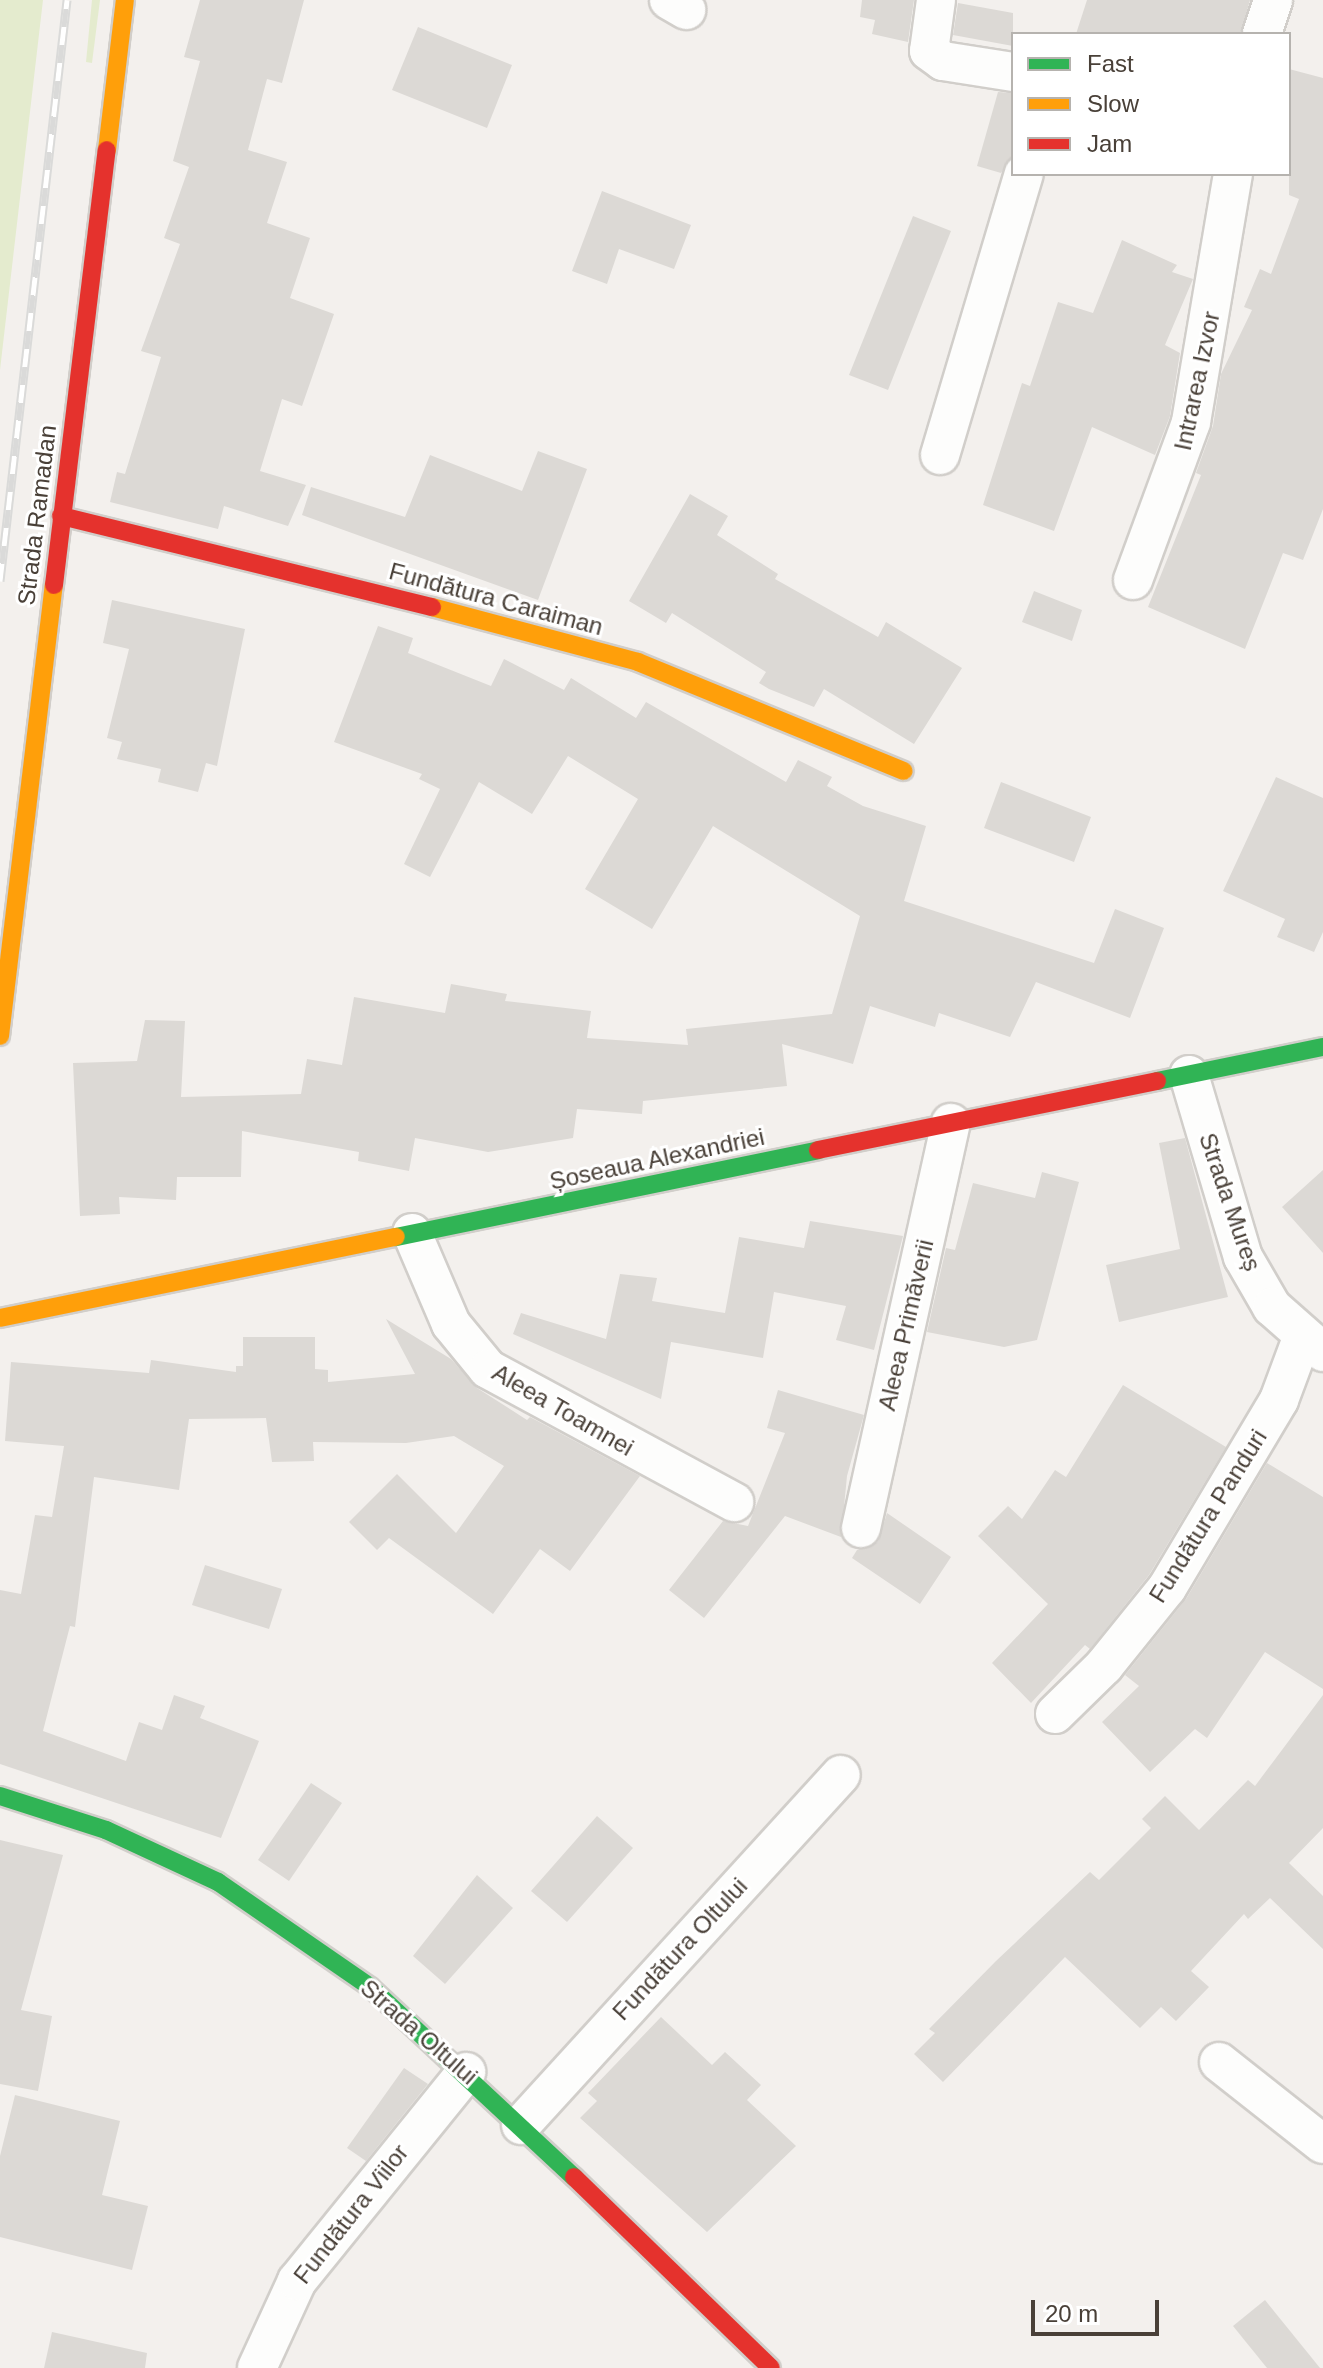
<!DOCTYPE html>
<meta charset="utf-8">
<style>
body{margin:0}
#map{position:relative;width:1323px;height:2368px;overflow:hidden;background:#f3f0ed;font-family:Arial,sans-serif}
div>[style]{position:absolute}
.green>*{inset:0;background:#e4ebce}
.building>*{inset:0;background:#dcd9d5}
.roads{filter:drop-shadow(2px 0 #d1ceca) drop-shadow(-2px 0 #d1ceca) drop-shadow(0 2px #d1ceca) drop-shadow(0 -2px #d1ceca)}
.street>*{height:38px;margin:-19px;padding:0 19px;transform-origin:19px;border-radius:19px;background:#fdfdfc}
.fast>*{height:18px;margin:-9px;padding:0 9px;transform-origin:9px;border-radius:9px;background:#30b455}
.slow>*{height:18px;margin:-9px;padding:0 9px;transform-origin:9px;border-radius:9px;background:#ff9f0a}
.jam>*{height:18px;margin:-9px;padding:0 9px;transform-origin:9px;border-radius:9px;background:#e5322d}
.rail>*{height:9px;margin-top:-4.5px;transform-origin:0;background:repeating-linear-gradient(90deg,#fff 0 18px,#dadad9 0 36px);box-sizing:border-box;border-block:2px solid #dadad9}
span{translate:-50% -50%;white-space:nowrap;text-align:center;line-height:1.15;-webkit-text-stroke:6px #fff;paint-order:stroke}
.street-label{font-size:24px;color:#494038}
.legend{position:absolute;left:1011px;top:32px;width:280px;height:144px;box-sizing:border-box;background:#fff;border:2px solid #b6b3af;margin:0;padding:10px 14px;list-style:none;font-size:24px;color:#494038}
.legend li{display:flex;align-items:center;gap:16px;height:40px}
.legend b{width:40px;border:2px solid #b6b3af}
.scale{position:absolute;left:1031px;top:2300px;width:128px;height:36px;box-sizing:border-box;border:4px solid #494038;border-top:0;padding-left:10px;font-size:24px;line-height:28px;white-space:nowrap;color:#494038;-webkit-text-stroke:6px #fff;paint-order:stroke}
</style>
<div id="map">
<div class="green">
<div style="clip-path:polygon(0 0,43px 0,0 370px)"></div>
<div style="clip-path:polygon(92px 0,100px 0,92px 63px,86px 62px)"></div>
</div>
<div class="building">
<div style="clip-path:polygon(200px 0,304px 0,282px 83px,267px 79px,248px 150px,287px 162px,267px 223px,310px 238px,290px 298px,334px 314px,302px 406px,282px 399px,260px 471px,306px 485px,288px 526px,224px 506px,218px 529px,110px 502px,117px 472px,125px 474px,161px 357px,141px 351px,180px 244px,164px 238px,189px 167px,173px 161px,200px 61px,184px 57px)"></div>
<div style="clip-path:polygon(862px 0,914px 0,908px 42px,872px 34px,875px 20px,860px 17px)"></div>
<div style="clip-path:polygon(1087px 0,1250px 0,1241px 34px,1076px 34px)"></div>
<div style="clip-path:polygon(958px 3px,1013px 13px,1013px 46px,953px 35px)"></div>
<div style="clip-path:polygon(418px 27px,512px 65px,487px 128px,392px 90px)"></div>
<div style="clip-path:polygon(1289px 69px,1323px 78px,1323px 509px,1303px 560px,1283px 553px,1245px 649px,1148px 607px,1201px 475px,1196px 473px,1213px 426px,1221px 374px,1252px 310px,1244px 307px,1260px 269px,1271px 274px,1299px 199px,1289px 195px)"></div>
<div style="clip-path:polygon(998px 92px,1013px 93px,1013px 156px,1001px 173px,977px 166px)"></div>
<div style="clip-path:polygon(602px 191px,691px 225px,674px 269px,619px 249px,607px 284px,572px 271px)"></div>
<div style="clip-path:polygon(913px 216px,951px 231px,888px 390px,849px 375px)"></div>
<div style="clip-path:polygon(1122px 240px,1177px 265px,1172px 272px,1193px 279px,1165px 345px,1180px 353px,1170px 416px,1155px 455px,1092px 427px,1054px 531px,983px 505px,1022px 383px,1030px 386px,1058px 302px,1093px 313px)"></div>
<div style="clip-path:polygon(538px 451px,587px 469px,538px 600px,302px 515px,311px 487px,405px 517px,430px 455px,522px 491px)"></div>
<div style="clip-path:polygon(690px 494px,728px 516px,717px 535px,778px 574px,775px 579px,878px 637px,886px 622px,962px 668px,914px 744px,824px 689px,814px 707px,769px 689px,759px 683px,766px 672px,672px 613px,666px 623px,629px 601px)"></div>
<div style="clip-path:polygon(1034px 591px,1082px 610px,1072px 641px,1022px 622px)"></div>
<div style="clip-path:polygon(112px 600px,245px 629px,217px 766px,206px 763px,198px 792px,158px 782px,161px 769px,117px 759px,122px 742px,107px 738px,129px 649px,103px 643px)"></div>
<div style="clip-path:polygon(378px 626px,413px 638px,408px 653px,491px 686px,504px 659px,564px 690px,571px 678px,636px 718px,646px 702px,786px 782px,798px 760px,832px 777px,827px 786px,863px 806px,926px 826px,904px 901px,1094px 963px,1115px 909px,1164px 928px,1130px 1018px,1036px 982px,1010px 1037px,939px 1013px,935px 1027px,870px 1006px,853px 1064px,782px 1044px,787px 1086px,643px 1101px,642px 1114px,577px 1109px,573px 1138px,488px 1152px,415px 1138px,409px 1171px,358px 1161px,359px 1152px,242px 1131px,241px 1177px,177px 1177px,176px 1200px,119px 1197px,120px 1214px,80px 1216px,73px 1063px,137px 1061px,145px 1020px,185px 1021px,181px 1097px,301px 1094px,307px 1059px,342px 1065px,354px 997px,445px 1013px,451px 984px,507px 994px,505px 1001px,591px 1011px,587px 1038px,688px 1045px,686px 1029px,832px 1014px,860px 916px,713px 826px,652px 929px,585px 889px,638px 799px,568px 756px,532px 814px,479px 782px,430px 877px,404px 864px,440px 789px,419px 779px,422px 774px,334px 742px)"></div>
<div style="clip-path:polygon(1276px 777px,1323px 798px,1323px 932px,1314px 952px,1277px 937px,1285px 919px,1223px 891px)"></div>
<div style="clip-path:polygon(1001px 782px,1091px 817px,1074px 862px,984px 828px)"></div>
<div style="clip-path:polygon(1185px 1138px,1228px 1297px,1119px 1322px,1106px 1265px,1180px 1249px,1159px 1143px)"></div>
<div style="clip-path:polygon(1323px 1170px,1323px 1253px,1282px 1207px)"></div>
<div style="clip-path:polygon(1042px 1172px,1079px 1182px,1037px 1340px,1004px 1347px,927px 1332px,946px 1248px,955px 1250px,973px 1183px,1035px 1198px)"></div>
<div style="clip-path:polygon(810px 1221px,903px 1236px,874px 1350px,836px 1340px,846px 1306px,774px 1292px,763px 1358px,671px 1342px,661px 1399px,513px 1334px,521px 1313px,606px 1339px,620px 1274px,657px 1278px,652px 1301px,725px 1313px,739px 1237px,804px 1248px)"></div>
<div style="clip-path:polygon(386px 1319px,451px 1359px,477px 1388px,527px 1420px,530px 1417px,640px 1476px,570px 1571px,540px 1549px,493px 1614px,389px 1538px,377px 1550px,349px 1522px,397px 1474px,456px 1533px,504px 1466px,454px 1436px,406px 1443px,313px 1442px,314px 1461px,272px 1462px,266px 1418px,189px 1419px,179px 1490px,94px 1477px,75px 1627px,70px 1626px,43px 1731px,126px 1761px,139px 1722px,162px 1730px,174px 1695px,205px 1706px,200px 1718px,259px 1741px,221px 1838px,0 1764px,0 1590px,21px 1594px,35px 1515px,52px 1517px,64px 1446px,5px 1441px,11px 1362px,149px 1373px,151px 1360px,236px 1372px,236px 1366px,243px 1366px,243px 1337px,315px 1337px,315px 1369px,328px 1370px,328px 1382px,415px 1374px)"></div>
<div style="clip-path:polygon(1123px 1385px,1226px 1447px,1149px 1575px,1090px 1649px,1085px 1645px,1031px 1703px,992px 1663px,1048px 1604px,978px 1536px,1008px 1506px,1022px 1519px,1055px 1470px,1066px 1477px)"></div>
<div style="clip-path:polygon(778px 1390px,864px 1415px,847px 1476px,841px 1537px,785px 1516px,704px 1618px,669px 1590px,723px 1521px,748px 1526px,785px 1433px,767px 1428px)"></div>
<div style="clip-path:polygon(1267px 1463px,1323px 1497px,1323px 1689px,1265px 1652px,1207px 1738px,1195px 1729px,1150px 1772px,1102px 1722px,1139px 1686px,1125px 1675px,1186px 1599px)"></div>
<div style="clip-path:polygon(887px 1513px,951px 1557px,920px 1604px,852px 1558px,857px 1550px,878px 1542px)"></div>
<div style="clip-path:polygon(205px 1565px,282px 1589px,269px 1629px,192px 1605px)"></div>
<div style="clip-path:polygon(1323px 1695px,1323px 1828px,1289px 1863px,1323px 1896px,1323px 1949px,1270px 1898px,1248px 1919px,1244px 1914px,1191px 1971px,1209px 1987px,1176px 2021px,1161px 2007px,1140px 2028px,1065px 1957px,943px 2082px,914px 2054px,935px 2033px,929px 2029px,996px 1961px,1090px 1872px,1099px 1880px,1151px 1828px,1142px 1819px,1165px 1796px,1199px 1830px,1248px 1780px,1255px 1786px)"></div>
<div style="clip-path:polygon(311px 1783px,342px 1803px,289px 1881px,258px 1860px)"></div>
<div style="clip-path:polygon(597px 1816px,633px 1848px,567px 1922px,531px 1891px)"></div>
<div style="clip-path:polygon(0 1840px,63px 1855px,21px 2010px,52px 2016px,38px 2091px,0 2084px)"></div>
<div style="clip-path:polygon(477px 1875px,513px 1908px,445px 1984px,413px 1956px)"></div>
<div style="clip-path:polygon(661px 2017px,712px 2065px,725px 2052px,761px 2085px,747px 2100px,796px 2146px,707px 2232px,580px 2118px,597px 2101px,588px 2093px)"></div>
<div style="clip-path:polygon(404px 2068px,428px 2084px,366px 2161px,347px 2148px)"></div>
<div style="clip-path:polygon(15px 2095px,120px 2121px,102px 2195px,148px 2206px,132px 2270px,0 2237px,0 2156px)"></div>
<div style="clip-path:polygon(1265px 2300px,1320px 2368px,1267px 2368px,1233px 2326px)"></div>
<div style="clip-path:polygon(52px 2332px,147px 2353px,145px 2368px,44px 2368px)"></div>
</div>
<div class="roads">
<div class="street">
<div style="left:669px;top:0;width:20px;rotate:30deg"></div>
<div style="left:936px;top:0;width:51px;rotate:97.8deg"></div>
<div style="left:929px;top:51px;width:17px;rotate:36deg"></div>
<div style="left:943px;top:61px;width:71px;rotate:8.9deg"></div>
<div style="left:1262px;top:34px;width:36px;rotate:-72deg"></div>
<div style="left:940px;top:455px;width:293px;rotate:-73.4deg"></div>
<div style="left:1133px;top:580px;width:168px;rotate:-69.8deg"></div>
<div style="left:1191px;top:422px;width:252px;rotate:-80.4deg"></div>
<div style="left:1189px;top:1075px;width:190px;rotate:73.5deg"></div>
<div style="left:1243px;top:1257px;width:58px;rotate:59.9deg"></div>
<div style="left:1272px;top:1307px;width:68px;rotate:41.4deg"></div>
<div style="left:412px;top:1233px;width:99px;rotate:66.8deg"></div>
<div style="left:451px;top:1324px;width:58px;rotate:50.6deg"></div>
<div style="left:488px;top:1369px;width:280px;rotate:28.4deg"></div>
<div style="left:861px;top:1528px;width:415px;rotate:-77.5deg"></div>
<div style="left:1055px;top:1714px;width:69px;rotate:-44.4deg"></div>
<div style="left:1104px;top:1666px;width:100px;rotate:-51.1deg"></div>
<div style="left:1167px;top:1588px;width:219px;rotate:-59.2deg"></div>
<div style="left:1279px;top:1400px;width:66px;rotate:-69.6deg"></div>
<div style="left:1219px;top:2062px;width:132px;rotate:38.3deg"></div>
<div style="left:521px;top:2125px;width:474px;rotate:-47.6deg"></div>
<div style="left:257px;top:2368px;width:96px;rotate:-65.3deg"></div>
<div style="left:297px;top:2281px;width:269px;rotate:-51deg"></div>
</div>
<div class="fast">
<div style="left:1157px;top:1081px;width:169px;rotate:-11.6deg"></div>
<div style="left:396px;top:1237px;width:431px;rotate:-11.6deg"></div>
<div style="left:0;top:1796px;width:111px;rotate:17.8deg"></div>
<div style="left:106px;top:1830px;width:123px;rotate:24.9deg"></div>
<div style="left:218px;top:1882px;width:185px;rotate:34.6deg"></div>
<div style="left:370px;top:1987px;width:279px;rotate:43deg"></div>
</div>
<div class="slow">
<div style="left:107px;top:150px;width:151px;rotate:-83.2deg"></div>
<div style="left:432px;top:607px;width:213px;rotate:14.9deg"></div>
<div style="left:638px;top:662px;width:287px;rotate:22.3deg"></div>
<div style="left:0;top:1036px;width:454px;rotate:-83.2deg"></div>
<div style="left:0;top:1318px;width:404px;rotate:-11.6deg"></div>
</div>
<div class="jam">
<div style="left:61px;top:516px;width:382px;rotate:13.8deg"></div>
<div style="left:54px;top:585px;width:438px;rotate:-83.1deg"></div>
<div style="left:818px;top:1150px;width:346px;rotate:-11.5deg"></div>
<div style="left:574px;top:2177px;width:274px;rotate:44.1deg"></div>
</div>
</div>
<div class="rail">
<div style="left:0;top:581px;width:585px;rotate:-83.42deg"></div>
</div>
<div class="street-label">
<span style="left:1197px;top:381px;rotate:-78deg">Intrarea Izvor</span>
<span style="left:37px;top:515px;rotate:-83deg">Strada Ramadan</span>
<span style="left:496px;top:599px;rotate:15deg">Fundătura Caraiman</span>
<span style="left:657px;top:1159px;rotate:-12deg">Șoseaua Alexandriei</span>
<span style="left:1230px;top:1202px;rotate:71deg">Strada Mureș</span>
<span style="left:906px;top:1325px;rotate:-77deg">Aleea Primăverii</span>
<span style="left:563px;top:1410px;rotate:30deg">Aleea Toamnei</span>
<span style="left:1208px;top:1516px;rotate:-58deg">Fundătura Panduri</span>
<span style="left:680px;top:1949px;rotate:-47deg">Fundătura Oltului</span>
<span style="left:419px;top:2032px;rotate:41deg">Strada Oltului</span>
<span style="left:351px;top:2214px;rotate:-52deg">Fundătura Viilor</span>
</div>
<ul class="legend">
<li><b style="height:10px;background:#30b455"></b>Fast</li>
<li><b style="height:10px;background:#ff9f0a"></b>Slow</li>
<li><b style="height:10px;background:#e5322d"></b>Jam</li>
</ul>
<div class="scale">20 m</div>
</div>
